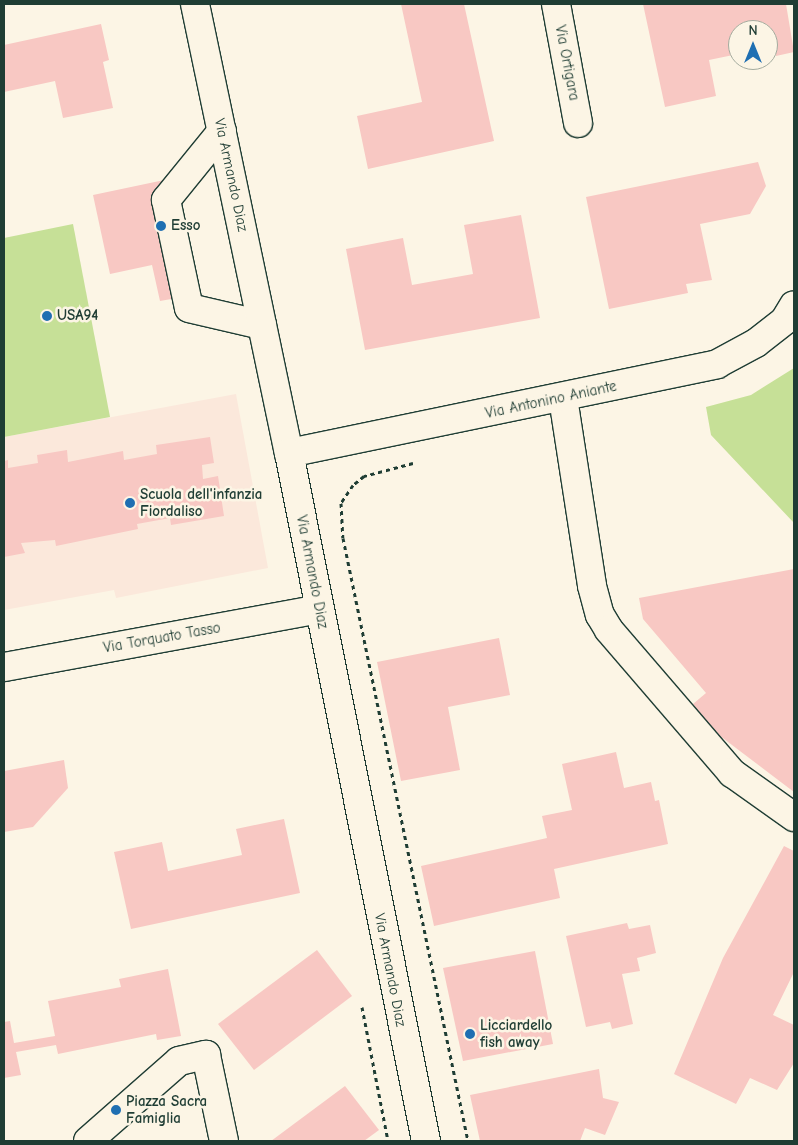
<!DOCTYPE html>
<style>
body{margin:0}
#map{position:relative;width:798px;height:1145px;overflow:hidden;background:#fcf5e5;font-family:"Comic Neue",sans-serif}
div>[style]{position:absolute}
.built>*{inset:0;background:#fbe8db}
.green>*{inset:0;background:#c6e097}
.building>*{inset:0;background:#f8c8c3}
.path>*{height:3px;margin-top:-1.5px;transform-origin:0;background:repeating-linear-gradient(90deg,#1f3d34 0 4px,transparent 0 8px)}
.roads{filter:drop-shadow(1px 0 #1f3d34) drop-shadow(-1px 0 #1f3d34) drop-shadow(0 1px #1f3d34) drop-shadow(0 -1px #1f3d34)}
.minor>*{height:28px;margin:-14px;padding:0 14px;transform-origin:14px;border-radius:14px;background:#fcf5e5}
.major>*{height:28px;margin:-14px;padding:0 14px;transform-origin:14px;border-radius:14px;background:#fcf5e5}
.dots>*{width:14px;height:14px;translate:-50% -50%;box-sizing:border-box;border:2px solid #fcf5e5;border-radius:50%}
span{translate:-50% -50%;white-space:nowrap;text-align:center;line-height:1.15;-webkit-text-stroke:5px #fcf5e5;paint-order:stroke}
.street-label{font-size:15px;color:#1f3d34}
.poi-label{font-size:15px;color:#1f3d34;font-weight:700}
.left{translate:0 -50%;text-align:left}
.frame{position:absolute;inset:0;border:5px solid #1f3d34;pointer-events:none}
.north{position:absolute;left:728px;top:20px;width:50px;height:50px;box-sizing:border-box;background:#fcf5e5;border:1px solid #a4ab9e;border-radius:50%;rotate:0deg;font-size:14px;font-weight:700;line-height:20px;text-align:center;color:#1f3d34}
.north::after{content:'';display:block;margin:auto;width:18px;height:22px;background:#1f6fb2;clip-path:polygon(50% 0,100% 100%,50% 72%,0 100%)}
</style>
<div id="map">
<div class="built">
<div style="clip-path:polygon(236px 394px,268px 568px,116px 598px,114px 590px,4px 610px,4px 437px)"></div>
</div>
<div class="green">
<div style="clip-path:polygon(73px 224px,110px 417px,4px 437px,4px 238px)"></div>
<div style="clip-path:polygon(794px 368px,794px 523px,711px 435px,706px 407px,751px 395px)"></div>
</div>
<div class="building">
<div style="clip-path:polygon(401px 4px,464px 4px,494px 141px,368px 169px,357px 116px,422px 102px)"></div>
<div style="clip-path:polygon(643px 4px,786px 4px,794px 52px,776px 56px,774px 47px,768px 48px,768px 30px,738px 30px,738px 54px,709px 60px,716px 96px,665px 107px)"></div>
<div style="clip-path:polygon(101px 24px,109px 60px,103px 62px,113px 108px,63px 118px,55px 81px,4px 92px,4px 45px)"></div>
<div style="clip-path:polygon(758px 162px,766px 186px,750px 214px,700px 224px,712px 280px,686px 284px,688px 293px,609px 309px,586px 197px)"></div>
<div style="clip-path:polygon(169px 179px,194px 295px,160px 301px,152px 265px,110px 274px,93px 195px)"></div>
<div style="clip-path:polygon(521px 215px,540px 318px,365px 350px,346px 249px,403px 238px,412px 285px,473px 274px,464px 225px)"></div>
<div style="clip-path:polygon(210px 437px,214px 463px,202px 465px,203px 479px,218px 476px,224px 516px,171px 525px,170px 518px,137px 524px,138px 529px,56px 546px,55px 540px,21px 543px,25px 553px,4px 557px,4px 461px,8px 460px,8px 468px,38px 463px,37px 455px,67px 450px,68px 462px,123px 451px,124px 460px,157px 454px,156px 445px)"></div>
<div style="clip-path:polygon(794px 569px,794px 792px,703px 723px,693px 704px,706px 693px,643px 619px,639px 598px)"></div>
<div style="clip-path:polygon(499px 638px,510px 695px,448px 707px,460px 770px,401px 781px,377px 662px)"></div>
<div style="clip-path:polygon(616px 752px,624px 788px,651px 782px,655px 801px,659px 800px,668px 844px,554px 869px,560px 898px,434px 926px,421px 866px,547px 838px,542px 816px,572px 810px,562px 764px)"></div>
<div style="clip-path:polygon(64px 760px,68px 788px,33px 827px,4px 832px,4px 771px)"></div>
<div style="clip-path:polygon(284px 819px,300px 893px,131px 929px,114px 852px,162px 842px,168px 871px,242px 855px,236px 829px)"></div>
<div style="clip-path:polygon(784px 846px,794px 851px,794px 972px,773px 1015px,794px 1025px,794px 1063px,777px 1090px,750px 1078px,736px 1104px,674px 1074px,723px 958px)"></div>
<div style="clip-path:polygon(627px 923px,629px 929px,650px 925px,656px 953px,637px 958px,640px 971px,622px 974px,633px 1024px,612px 1029px,610px 1022px,586px 1027px,566px 936px)"></div>
<div style="clip-path:polygon(317px 950px,352px 996px,254px 1070px,218px 1024px)"></div>
<div style="clip-path:polygon(535px 951px,553px 1044px,463px 1061px,443px 968px)"></div>
<div style="clip-path:polygon(168px 969px,181px 1036px,157px 1040px,156px 1034px,58px 1054px,56px 1045px,16px 1052px,21px 1075px,4px 1078px,4px 1022px,10px 1021px,14px 1043px,55px 1036px,48px 1001px,121px 987px,119px 979px)"></div>
<div style="clip-path:polygon(599px 1069px,603px 1098px,619px 1102px,605px 1135px,585px 1128px,580px 1141px,480px 1141px,470px 1095px)"></div>
<div style="clip-path:polygon(345px 1086px,379px 1130px,364px 1141px,271px 1141px)"></div>
</div>
<div class="path">
<div style="left:413px;top:463px;width:51px;rotate:165.1deg"></div>
<div style="left:364px;top:476px;width:14px;rotate:141deg"></div>
<div style="left:353px;top:485px;width:22px;rotate:124deg"></div>
<div style="left:341px;top:503px;width:35px;rotate:87deg"></div>
<div style="left:343px;top:538px;width:616px;rotate:78.29deg"></div>
<div style="left:362px;top:1007px;width:136px;rotate:79deg"></div>
</div>
<div class="roads">
<div class="minor">
<div style="left:556px;top:4px;width:121px;rotate:79.5deg"></div>
<div style="left:222px;top:131px;width:89px;rotate:129.1deg"></div>
<div style="left:166px;top:200px;width:110px;rotate:78deg"></div>
<div style="left:189px;top:308px;width:75px;rotate:13.1deg"></div>
<div style="left:563px;top:398px;width:190px;rotate:81.2deg"></div>
<div style="left:592px;top:586px;width:30px;rotate:75deg"></div>
<div style="left:600px;top:615px;width:17px;rotate:59deg"></div>
<div style="left:609px;top:630px;width:189px;rotate:49.3deg"></div>
<div style="left:732px;top:773px;width:76px;rotate:35.4deg"></div>
<div style="left:289px;top:453px;width:437px;rotate:-11.7deg"></div>
<div style="left:717px;top:364px;width:44px;rotate:-28.3deg"></div>
<div style="left:756px;top:343px;width:37px;rotate:-38deg"></div>
<div style="left:785px;top:320px;width:17px;rotate:-59deg"></div>
<div style="left:4px;top:667px;width:321px;rotate:-10.4deg"></div>
<div style="left:88px;top:1141px;width:121px;rotate:-41.3deg"></div>
<div style="left:179px;top:1061px;width:28px;rotate:-13deg"></div>
<div style="left:206px;top:1055px;width:88px;rotate:78.2deg"></div>
</div>
<div class="major">
<div style="left:195px;top:4px;width:459px;rotate:78.2deg"></div>
<div style="left:289px;top:453px;width:702px;rotate:78.74deg"></div>
</div>
</div>
<div class="dots">
<div style="left:161px;top:226px;background:#1f6fb2"></div>
<div style="left:47px;top:316px;background:#1f6fb2"></div>
<div style="left:130px;top:503px;background:#1f6fb2"></div>
<div style="left:470px;top:1034px;background:#1f6fb2"></div>
<div style="left:116px;top:1110px;background:#1f6fb2"></div>
</div>
<div class="street-label">
<span style="left:567px;top:63px;rotate:79deg">Via Ortigara</span>
<span style="left:231px;top:175px;rotate:78deg">Via Armando Diaz</span>
<span style="left:551px;top:400px;rotate:-12deg">Via Antonino Aniante</span>
<span style="left:312px;top:572px;rotate:79deg">Via Armando Diaz</span>
<span style="left:162px;top:638px;rotate:-10deg">Via Torquato Tasso</span>
<span style="left:390px;top:970px;rotate:79deg">Via Armando Diaz</span>
</div>
<div class="poi-label">
<span class="left" style="left:171px;top:226px">Esso</span>
<span class="left" style="left:57px;top:316px">USA94</span>
<span class="left" style="left:140px;top:503px">Scuola dell'infanzia<br>Fiordaliso</span>
<span class="left" style="left:480px;top:1034px">Licciardello<br>fish away</span>
<span class="left" style="left:126px;top:1110px">Piazza Sacra<br>Famiglia</span>
</div>
<div class="frame"></div>
<div class="north">N</div>
</div>
